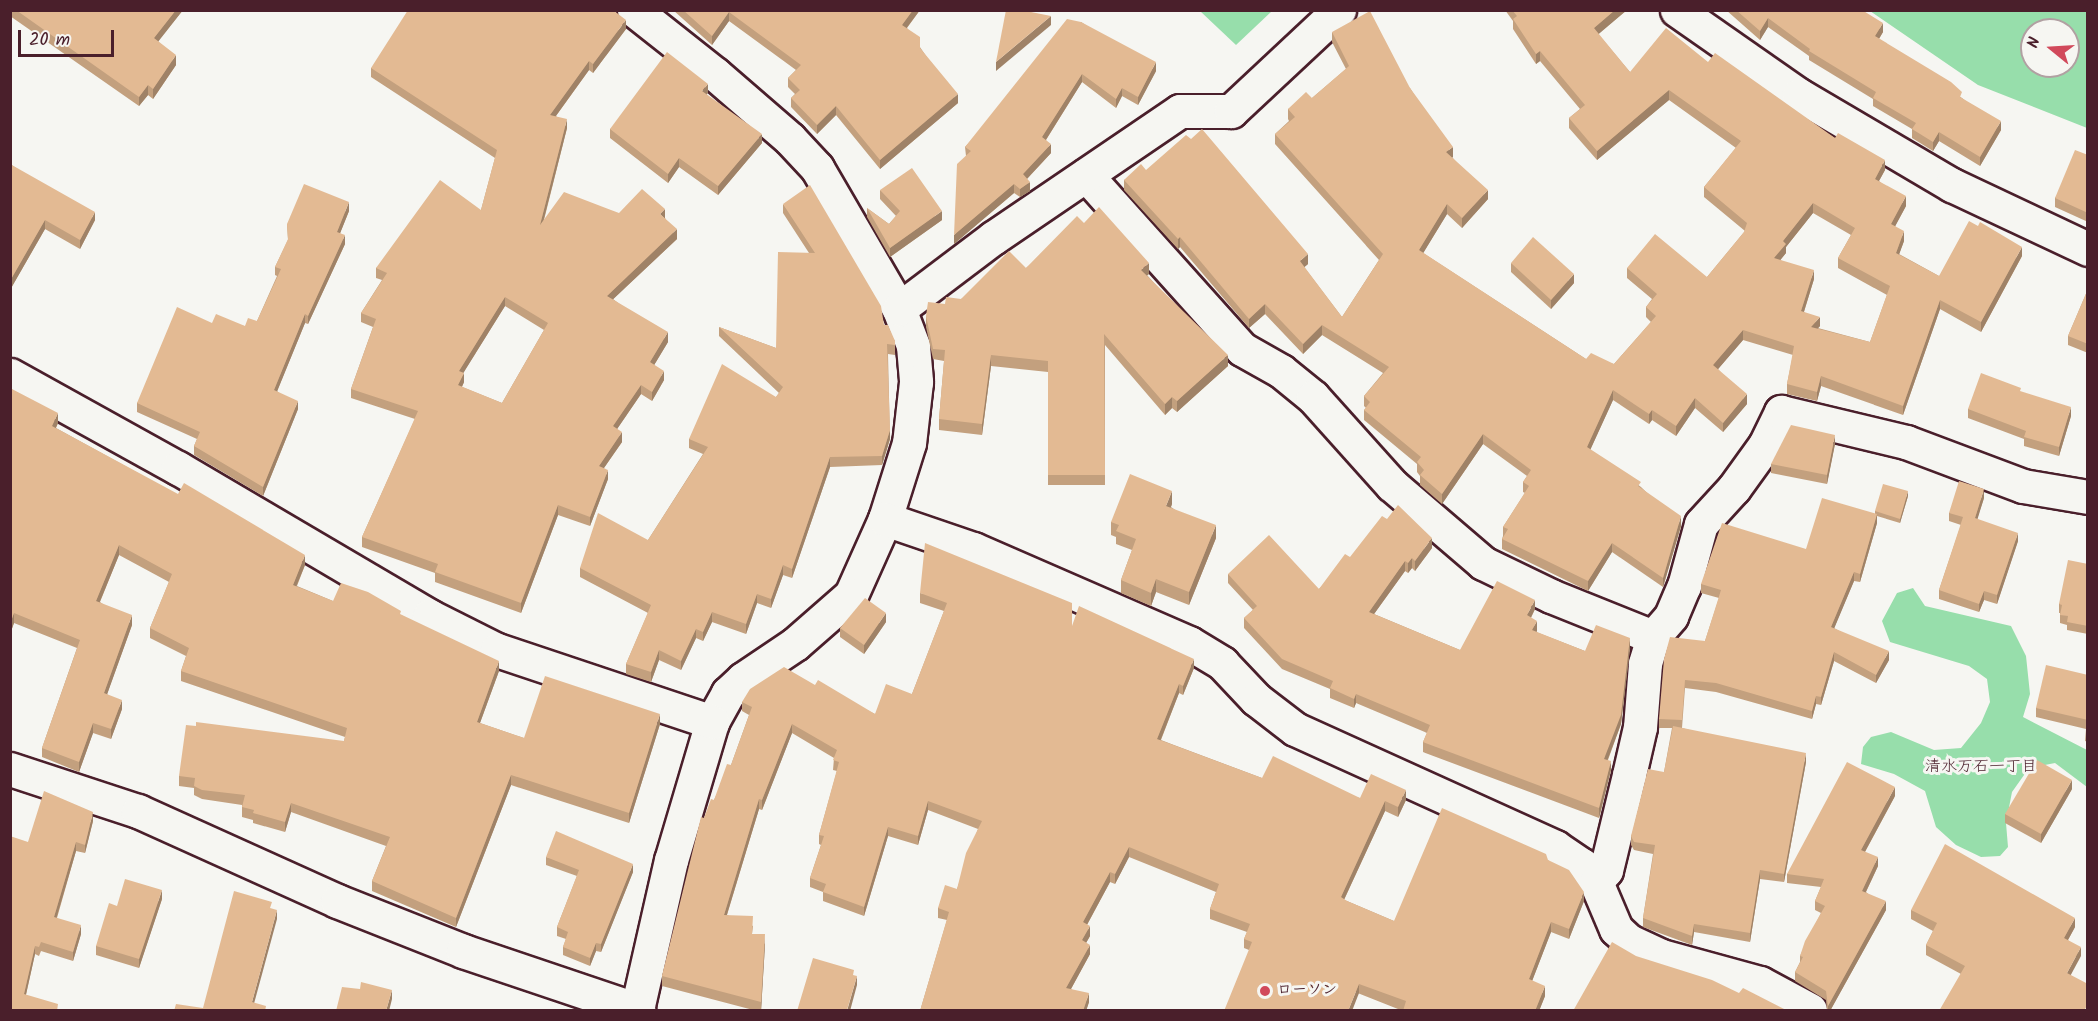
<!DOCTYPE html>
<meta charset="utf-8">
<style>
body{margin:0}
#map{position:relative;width:2098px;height:1021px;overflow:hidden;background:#f6f6f2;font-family:Kalam,"Klee One",sans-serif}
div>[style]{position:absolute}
.green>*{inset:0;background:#97deab}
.roads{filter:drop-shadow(2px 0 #4a1f2b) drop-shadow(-2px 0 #4a1f2b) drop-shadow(0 2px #4a1f2b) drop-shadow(0 -2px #4a1f2b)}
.minor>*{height:33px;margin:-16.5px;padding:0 16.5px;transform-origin:16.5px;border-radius:16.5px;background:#f6f6f2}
.wall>*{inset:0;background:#c3a07e}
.shaded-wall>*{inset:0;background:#9f8267}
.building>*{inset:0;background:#e3ba93}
.dots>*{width:16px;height:16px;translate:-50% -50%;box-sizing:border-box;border:3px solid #f6f6f2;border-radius:50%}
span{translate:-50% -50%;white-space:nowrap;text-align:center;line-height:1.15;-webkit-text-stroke:6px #f6f6f2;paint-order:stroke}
.poi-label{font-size:15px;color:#4a1f2b;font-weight:700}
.left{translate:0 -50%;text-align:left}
.neighbourhood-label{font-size:16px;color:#4a1f2b}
.frame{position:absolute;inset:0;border:12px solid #4a1f2b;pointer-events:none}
.north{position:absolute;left:2020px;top:18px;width:60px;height:60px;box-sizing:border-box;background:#f6f6f2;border:2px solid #b1a0a2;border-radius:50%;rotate:288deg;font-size:16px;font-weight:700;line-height:24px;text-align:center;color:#4a1f2b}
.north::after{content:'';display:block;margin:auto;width:21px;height:27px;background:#d1495b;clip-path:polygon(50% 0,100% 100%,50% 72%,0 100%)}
.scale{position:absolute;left:18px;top:30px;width:96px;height:27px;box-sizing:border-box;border:3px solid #4a1f2b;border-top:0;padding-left:8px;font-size:18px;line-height:21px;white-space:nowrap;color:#4a1f2b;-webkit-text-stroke:4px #f6f6f2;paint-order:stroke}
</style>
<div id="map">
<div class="green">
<div style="clip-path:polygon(1200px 11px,1272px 11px,1236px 45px)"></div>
<div style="clip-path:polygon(evenodd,1870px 11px,2087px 11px,2087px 128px,1978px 85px,1870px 11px,2032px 30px,2068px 30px,2068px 66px,2032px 66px,2032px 30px)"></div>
<div style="clip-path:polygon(1913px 588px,1925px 606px,2011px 626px,2026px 656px,2030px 694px,2023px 717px,2087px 750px,2087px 787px,2055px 763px,2029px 768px,2012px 792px,2006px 823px,2008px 847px,2000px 856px,1981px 857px,1956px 845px,1936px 827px,1925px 791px,1894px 774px,1861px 764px,1863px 747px,1871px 737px,1891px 732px,1934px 750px,1961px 748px,1981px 723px,1990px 702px,1987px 679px,1969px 666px,1890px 642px,1882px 621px,1897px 593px)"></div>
</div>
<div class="roads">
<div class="minor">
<div style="left:634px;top:10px;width:103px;rotate:38.3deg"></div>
<div style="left:715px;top:74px;width:99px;rotate:40.9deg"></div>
<div style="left:790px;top:139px;width:40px;rotate:47deg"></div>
<div style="left:817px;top:168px;width:163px;rotate:59.8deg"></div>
<div style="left:899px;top:309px;width:40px;rotate:69deg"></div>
<div style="left:913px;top:346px;width:36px;rotate:85deg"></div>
<div style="left:916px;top:382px;width:61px;rotate:96.5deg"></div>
<div style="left:909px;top:443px;width:80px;rotate:107.5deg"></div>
<div style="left:885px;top:519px;width:83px;rotate:114.1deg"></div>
<div style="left:851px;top:595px;width:74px;rotate:138.8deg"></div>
<div style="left:795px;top:644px;width:63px;rotate:146.1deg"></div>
<div style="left:743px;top:679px;width:21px;rotate:137deg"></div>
<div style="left:728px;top:693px;width:33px;rotate:119deg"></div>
<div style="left:712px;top:722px;width:144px;rotate:106.5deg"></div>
<div style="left:671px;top:860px;width:154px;rotate:102.8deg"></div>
<div style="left:1677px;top:10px;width:149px;rotate:34.9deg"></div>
<div style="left:1799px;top:95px;width:178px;rotate:30.5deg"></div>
<div style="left:1952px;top:185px;width:150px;rotate:25.2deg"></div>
<div style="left:1086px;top:175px;width:234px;rotate:48.1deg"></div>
<div style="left:1242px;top:349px;width:45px;rotate:29.4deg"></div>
<div style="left:1281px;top:371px;width:41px;rotate:39.1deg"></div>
<div style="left:1313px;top:397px;width:118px;rotate:48.1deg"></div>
<div style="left:1392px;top:485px;width:120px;rotate:40.6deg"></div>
<div style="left:1483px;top:563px;width:76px;rotate:25.9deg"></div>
<div style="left:1551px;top:596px;width:110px;rotate:21.9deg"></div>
<div style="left:1653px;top:637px;width:28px;rotate:107deg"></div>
<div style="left:1645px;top:664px;width:63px;rotate:94.5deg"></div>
<div style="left:1640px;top:727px;width:49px;rotate:102.9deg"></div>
<div style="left:1629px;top:775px;width:98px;rotate:103.6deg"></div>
<div style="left:1606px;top:870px;width:16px;rotate:130deg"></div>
<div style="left:899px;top:309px;width:118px;rotate:-37.1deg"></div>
<div style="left:993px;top:238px;width:226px;rotate:-34.2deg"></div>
<div style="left:1180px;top:111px;width:51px"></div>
<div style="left:1231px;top:111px;width:148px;rotate:-43.1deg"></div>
<div style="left:10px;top:375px;width:192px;rotate:29deg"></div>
<div style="left:178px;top:468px;width:291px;rotate:30.5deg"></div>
<div style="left:429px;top:616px;width:76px;rotate:26.6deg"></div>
<div style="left:497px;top:650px;width:227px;rotate:18.5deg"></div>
<div style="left:885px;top:519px;width:93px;rotate:18.8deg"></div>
<div style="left:973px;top:549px;width:236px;rotate:23.5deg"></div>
<div style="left:1189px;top:643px;width:39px;rotate:31deg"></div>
<div style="left:1222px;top:663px;width:50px;rotate:46.6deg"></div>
<div style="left:1256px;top:699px;width:49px;rotate:37.6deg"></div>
<div style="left:1295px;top:729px;width:286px;rotate:24.4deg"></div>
<div style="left:1555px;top:847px;width:32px;rotate:34deg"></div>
<div style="left:1582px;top:865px;width:22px;rotate:51deg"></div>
<div style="left:1596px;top:882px;width:51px;rotate:66.9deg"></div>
<div style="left:1616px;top:929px;width:18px;rotate:43deg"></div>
<div style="left:1629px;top:941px;width:35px;rotate:25deg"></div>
<div style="left:1661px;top:956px;width:103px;rotate:15.3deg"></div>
<div style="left:1760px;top:983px;width:57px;rotate:28.4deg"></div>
<div style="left:1653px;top:637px;width:28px;rotate:-49deg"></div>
<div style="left:1671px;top:616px;width:33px;rotate:-67deg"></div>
<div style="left:1684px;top:586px;width:64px;rotate:-74.7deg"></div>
<div style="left:1701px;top:524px;width:49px;rotate:-47.5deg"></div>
<div style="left:1734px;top:488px;width:53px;rotate:-54.2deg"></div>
<div style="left:1765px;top:445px;width:37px;rotate:-64deg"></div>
<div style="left:1781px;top:412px;width:129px;rotate:13.5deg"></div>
<div style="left:1906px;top:442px;width:125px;rotate:20.6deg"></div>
<div style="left:2023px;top:486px;width:66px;rotate:9.6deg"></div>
<div style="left:10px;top:769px;width:135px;rotate:18.2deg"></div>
<div style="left:138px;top:811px;width:218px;rotate:24.3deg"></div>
<div style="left:337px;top:901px;width:136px;rotate:21.6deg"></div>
<div style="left:463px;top:951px;width:185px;rotate:18.6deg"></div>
</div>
</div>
<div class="wall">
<div style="clip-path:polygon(10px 10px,183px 10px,158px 41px,176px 65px,153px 99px,148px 95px,139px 106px,10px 16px)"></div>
<div style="clip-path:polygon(673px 10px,920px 10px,907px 28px,958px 103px,880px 169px,836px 115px,817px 134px,791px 107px,791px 98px,795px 94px,788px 87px,788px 78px,796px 70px,729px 21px,712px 45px)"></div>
<div style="clip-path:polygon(evenodd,1505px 10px,1627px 10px,1598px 34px,1630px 72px,1708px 62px,1835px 138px,1885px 170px,1879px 181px,1906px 206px,1895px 226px,1904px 241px,1899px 254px,1939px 276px,2022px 256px,1981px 332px,1940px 309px,1903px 415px,1821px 386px,1817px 401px,1787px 394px,1787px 384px,1793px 355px,1743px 340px,1718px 369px,1747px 404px,1723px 432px,1695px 408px,1676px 436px,1652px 420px,1649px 424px,1613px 400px,1590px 450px,1641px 487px,1681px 526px,1663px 587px,1612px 552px,1588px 591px,1502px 549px,1502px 539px,1503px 536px,1503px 527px,1525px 493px,1523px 492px,1523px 482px,1527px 476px,1483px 444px,1442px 504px,1420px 485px,1420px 476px,1417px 472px,1417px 464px,1364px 420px,1364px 410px,1366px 408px,1364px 406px,1364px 396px,1383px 373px,1322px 335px,1303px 354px,1265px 314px,1249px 328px,1180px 247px,1178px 249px,1124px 190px,1124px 180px,1146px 170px,1308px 264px,1304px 267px,1342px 317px,1379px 260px,1275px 144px,1275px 134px,1289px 121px,1288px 119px,1288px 109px,1312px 98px,1346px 69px,1332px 42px,1332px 32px,1410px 88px,1453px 157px,1452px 157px,1488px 199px,1462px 228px,1447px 214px,1423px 253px,1586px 359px,1614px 364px,1651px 322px,1646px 317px,1646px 307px,1652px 299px,1627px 278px,1627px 268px,1707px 277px,1745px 231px,1704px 197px,1704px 187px,1736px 148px,1669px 100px,1597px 160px,1569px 128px,1569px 118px,1580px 109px,1540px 61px,1536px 64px,1513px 29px,1513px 21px,1505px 10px,1813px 213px,1851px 235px,1838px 258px,1838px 268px,1887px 295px,1870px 342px,1818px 328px,1820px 326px,1804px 312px,1814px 279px,1780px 260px,1786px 253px,1786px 247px,1813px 213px)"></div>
<div style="clip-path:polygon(1726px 10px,1862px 10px,1883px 32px,1879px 39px,1962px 98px,2001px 130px,1980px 166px,1939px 141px,1933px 151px,1912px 138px,1912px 129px,1873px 106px,1873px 99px,1809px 60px,1809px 56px,1768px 27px,1760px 40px)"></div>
<div style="clip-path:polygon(1081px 22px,1156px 71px,1138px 105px,1122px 96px,1116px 108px,1082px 82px,1046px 140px,1051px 153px,1027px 179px,1030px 191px,1020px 197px,1014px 193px,954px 244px,966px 156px,965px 147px)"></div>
<div style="clip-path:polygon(evenodd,626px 29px,593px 73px,589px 70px,556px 116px,567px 128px,544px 220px,619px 213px,665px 218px,677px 239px,613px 299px,668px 342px,654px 365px,664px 380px,652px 401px,641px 394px,617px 429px,622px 442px,604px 468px,608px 479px,590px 526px,558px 515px,521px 613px,435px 582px,435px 573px,362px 547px,362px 537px,415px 419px,351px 398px,351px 389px,373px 327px,361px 322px,361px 313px,382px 280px,376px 278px,376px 268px,481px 210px,495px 158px,371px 77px,371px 68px,626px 29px,505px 306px,544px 330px,502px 403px,462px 387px,464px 382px,463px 373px,505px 306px)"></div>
<div style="clip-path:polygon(708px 93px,706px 94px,762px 143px,718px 195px,679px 167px,668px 183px,610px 138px,610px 129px)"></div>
<div style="clip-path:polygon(2088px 155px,2088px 222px,2055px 207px,2055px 198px)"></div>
<div style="clip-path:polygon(10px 164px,95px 220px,80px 249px,45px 229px,10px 290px)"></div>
<div style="clip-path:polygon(880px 190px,942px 220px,890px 257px,867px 217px,867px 208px,889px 224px,896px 216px,880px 199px)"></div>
<div style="clip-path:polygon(783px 204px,884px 325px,895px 341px,895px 355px,888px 354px,890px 439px,882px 465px,830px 467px,792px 578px,783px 575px,771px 608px,757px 603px,746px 634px,712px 622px,703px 641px,696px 638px,681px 670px,659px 660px,651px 682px,626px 674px,626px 664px,648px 613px,580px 577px,580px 568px,648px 540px,703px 454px,689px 448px,689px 439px,776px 397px,779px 393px,719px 336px,719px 327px,776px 348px,809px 253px,783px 213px)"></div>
<div style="clip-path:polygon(349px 211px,340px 233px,345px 244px,308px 324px,305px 323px,277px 391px,298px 409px,263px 496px,194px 455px,194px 446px,197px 439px,137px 412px,137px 403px,212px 323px,245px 326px,257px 321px,277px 276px,275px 275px,275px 267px,288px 240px,287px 224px)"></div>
<div style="clip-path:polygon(1084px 223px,1149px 274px,1147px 275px,1228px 366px,1177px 412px,1172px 408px,1165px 415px,1105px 345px,1105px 485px,1048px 485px,1048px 372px,991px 366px,982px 435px,939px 430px,939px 419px,944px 361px,933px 359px,926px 327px,926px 316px,945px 304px,961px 299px,1026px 268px)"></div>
<div style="clip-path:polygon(1511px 263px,1574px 283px,1551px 309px,1511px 272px)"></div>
<div style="clip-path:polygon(2088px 289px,2088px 353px,2068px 345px,2068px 336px)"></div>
<div style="clip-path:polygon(10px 388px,58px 423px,56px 428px,305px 565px,297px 586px,333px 601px,401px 615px,499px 671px,480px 723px,524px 738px,660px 724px,629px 823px,511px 785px,456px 927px,372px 891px,372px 881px,386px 846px,291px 812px,285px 832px,253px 823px,253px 820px,242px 817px,242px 805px,202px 799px,194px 795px,194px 788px,179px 786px,179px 776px,344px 741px,345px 737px,181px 681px,181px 671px,186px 656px,150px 638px,150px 628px,169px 582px,119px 555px,100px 602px,132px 625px,107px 694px,122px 709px,111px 739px,93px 733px,79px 772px,42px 757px,42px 748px,77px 648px,14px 623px,10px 634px)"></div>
<div style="clip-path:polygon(2021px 392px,2071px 416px,2059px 456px,2024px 446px,2024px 439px,1968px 418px,1968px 409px)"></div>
<div style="clip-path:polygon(1835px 444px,1827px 484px,1771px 473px,1771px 464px)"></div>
<div style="clip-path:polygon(1908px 496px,1900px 523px,1877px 516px,1877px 523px,1860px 582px,1854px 581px,1834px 628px,1889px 660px,1876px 683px,1834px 661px,1821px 705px,1816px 704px,1812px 719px,1716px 692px,1685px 688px,1682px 728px,1806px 762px,1784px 882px,1760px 879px,1750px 942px,1694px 932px,1692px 945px,1643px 927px,1643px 918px,1653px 854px,1634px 850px,1631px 845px,1631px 836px,1664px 772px,1672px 728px,1659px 728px,1659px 719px,1705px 641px,1719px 598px,1701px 593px,1701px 584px,1806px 549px,1875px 514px,1875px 511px)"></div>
<div style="clip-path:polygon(1984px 498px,1977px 519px,2018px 541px,1997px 604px,1984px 600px,1979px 612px,1939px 599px,1939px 590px,1961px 525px,1949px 521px,1949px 513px)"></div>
<div style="clip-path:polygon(1172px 504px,1171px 507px,1216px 538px,1189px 605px,1156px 592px,1151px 606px,1121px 593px,1121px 580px,1132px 550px,1116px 544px,1116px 537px,1111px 535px,1111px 522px)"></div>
<div style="clip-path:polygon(1432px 548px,1415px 571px,1412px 568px,1408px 573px,1405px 571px,1374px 614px,1460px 650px,1535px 609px,1531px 618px,1537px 631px,1536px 632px,1585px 651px,1630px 648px,1621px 724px,1608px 760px,1611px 770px,1599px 818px,1423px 752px,1423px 742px,1427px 733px,1356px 703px,1354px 708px,1330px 698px,1330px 689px,1282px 669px,1244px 628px,1244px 618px,1253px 610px,1228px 583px,1228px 574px,1319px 589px,1350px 557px)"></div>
<div style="clip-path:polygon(2088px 564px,2088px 634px,2067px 630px,2067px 625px,2060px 623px,2060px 613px,2059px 613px,2059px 604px)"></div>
<div style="clip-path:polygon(920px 593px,1072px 626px,1194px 668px,1183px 695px,1179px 693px,1161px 740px,1262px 778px,1360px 798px,1406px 800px,1398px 817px,1385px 811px,1344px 900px,1347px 901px,1394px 921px,1548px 860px,1584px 901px,1569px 939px,1551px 932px,1532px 981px,1545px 996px,1539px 1011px,1403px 1011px,1244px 948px,1244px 939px,1247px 932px,1210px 919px,1210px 909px,1216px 892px,1129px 857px,1115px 884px,1110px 882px,1087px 925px,1090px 936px,1086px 943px,1090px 954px,1071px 989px,1089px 1002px,1086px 1011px,920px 1011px,947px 920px,938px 918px,938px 908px,957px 889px,978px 829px,928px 810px,918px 845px,888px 836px,864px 916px,823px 901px,823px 892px,810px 887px,810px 878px,821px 845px,819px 844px,819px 835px,837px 771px,833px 770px,834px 758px,792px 733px,762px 810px,759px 809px,727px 915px,753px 926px,752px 934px,765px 944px,761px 1011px,757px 1011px,662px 986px,662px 976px,704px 818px,714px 800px,731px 765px,749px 715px,742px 711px,742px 702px,815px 685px,875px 714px,912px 694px,944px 611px,920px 603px)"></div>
<div style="clip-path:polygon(886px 622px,864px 654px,840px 637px,840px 628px)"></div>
<div style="clip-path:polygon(2088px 675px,2088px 742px,2085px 741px,2086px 729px,2036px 717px,2036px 708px)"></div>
<div style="clip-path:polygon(2072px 789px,2041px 843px,2005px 823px,2005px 814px)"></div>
<div style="clip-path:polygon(1895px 796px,1865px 852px,1878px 866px,1866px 892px,1886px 910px,1830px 1011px,1827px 1011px,1826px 1000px,1795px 981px,1795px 972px,1800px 962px,1800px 956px,1821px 913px,1815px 910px,1815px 901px,1821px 887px,1787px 883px,1787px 874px)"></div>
<div style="clip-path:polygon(93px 821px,85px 853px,76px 851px,57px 918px,81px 934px,73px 961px,41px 951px,39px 956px,35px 954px,26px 995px,58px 1011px,10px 1011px,28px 842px)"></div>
<div style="clip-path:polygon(546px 857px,633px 872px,601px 952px,596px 951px,590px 966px,563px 955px,563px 947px,566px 939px,557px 936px,557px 927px,577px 876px,546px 865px)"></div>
<div style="clip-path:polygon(162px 899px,139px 968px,96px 955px,96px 946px)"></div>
<div style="clip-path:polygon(1911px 910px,2075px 927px,2068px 940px,2081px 956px,1961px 974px,1926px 955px,1926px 945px,1933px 931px,1911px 919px)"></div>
</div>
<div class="shaded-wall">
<div style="clip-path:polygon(176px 10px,183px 10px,154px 47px,154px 38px)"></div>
<div style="clip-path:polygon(913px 10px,920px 10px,902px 34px,902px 25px)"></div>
<div style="clip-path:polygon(1615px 10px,1627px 10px,1594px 38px,1594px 28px)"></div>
<div style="clip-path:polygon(729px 12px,729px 21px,712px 45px,712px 36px)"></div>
<div style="clip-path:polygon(1051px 16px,1051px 25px,996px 71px,996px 62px)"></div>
<div style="clip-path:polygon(1768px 18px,1768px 27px,1760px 40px,1760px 31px)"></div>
<div style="clip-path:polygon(626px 20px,626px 29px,593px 73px,593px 64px)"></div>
<div style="clip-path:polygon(1883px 23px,1883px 32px,1875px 45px,1875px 36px)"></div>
<div style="clip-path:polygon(1540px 51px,1540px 61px,1536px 64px,1536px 54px)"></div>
<div style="clip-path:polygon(176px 55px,176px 65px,153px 99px,153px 89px)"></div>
<div style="clip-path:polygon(589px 61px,589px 70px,550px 124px,550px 115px)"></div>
<div style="clip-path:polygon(1156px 62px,1156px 71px,1138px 105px,1138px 97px)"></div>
<div style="clip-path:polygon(1082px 74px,1082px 82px,1042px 146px,1042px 137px)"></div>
<div style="clip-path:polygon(708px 84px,708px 93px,702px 100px,702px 91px)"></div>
<div style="clip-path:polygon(148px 85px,148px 95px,139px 106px,139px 97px)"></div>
<div style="clip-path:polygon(1122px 88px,1122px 96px,1116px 108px,1116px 99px)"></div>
<div style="clip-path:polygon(1669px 90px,1669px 100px,1597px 160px,1597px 151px)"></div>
<div style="clip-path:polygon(958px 94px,958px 103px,880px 169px,880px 160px)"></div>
<div style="clip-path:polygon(836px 106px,836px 115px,817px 134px,817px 125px)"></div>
<div style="clip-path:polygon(567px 119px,567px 128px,540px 234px,540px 225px)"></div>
<div style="clip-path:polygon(2001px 121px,2001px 130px,1980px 166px,1980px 157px)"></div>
<div style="clip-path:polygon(1939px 132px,1939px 141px,1933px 151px,1933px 142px)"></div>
<div style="clip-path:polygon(762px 134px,762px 143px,718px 195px,718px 186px)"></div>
<div style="clip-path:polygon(1051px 144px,1051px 153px,1023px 183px,1023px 174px)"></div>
<div style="clip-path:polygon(1453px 147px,1453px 157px,1446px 162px,1446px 152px)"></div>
<div style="clip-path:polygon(679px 158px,679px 167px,668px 183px,668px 174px)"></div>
<div style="clip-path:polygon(1885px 160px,1885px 170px,1875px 188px,1875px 179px)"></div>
<div style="clip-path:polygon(1030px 182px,1030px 191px,1020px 197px,1020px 189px)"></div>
<div style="clip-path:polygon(1014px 184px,1014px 193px,954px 244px,954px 235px)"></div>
<div style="clip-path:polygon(1488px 190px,1488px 199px,1462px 228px,1462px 218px)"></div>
<div style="clip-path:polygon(1906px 196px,1906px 206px,1891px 234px,1891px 224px)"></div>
<div style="clip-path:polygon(349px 202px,349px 211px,337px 241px,337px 232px)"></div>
<div style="clip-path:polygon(1813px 203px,1813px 213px,1786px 247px,1786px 253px,1774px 268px,1774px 258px,1783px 241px)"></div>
<div style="clip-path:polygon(1447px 204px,1447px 214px,1419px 260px,1419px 250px)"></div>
<div style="clip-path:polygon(665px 209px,665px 219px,660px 214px)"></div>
<div style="clip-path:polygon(942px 211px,942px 220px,890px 257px,890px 248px)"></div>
<div style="clip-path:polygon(95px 212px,95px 220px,80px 249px,80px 240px)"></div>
<div style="clip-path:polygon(45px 220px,45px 229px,10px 290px,10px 281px)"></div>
<div style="clip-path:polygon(677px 229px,677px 239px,607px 305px,607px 296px)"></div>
<div style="clip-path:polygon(1904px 231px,1904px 241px,1896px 263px,1896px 253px)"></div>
<div style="clip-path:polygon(345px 235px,345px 244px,308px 324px,308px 316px)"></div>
<div style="clip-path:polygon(1180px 237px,1180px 247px,1178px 249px,1178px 239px)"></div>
<div style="clip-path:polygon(2022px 247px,2022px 256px,1981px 332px,1981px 322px)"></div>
<div style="clip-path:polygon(1308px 254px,1308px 264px,1300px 271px,1300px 261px)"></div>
<div style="clip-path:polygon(1149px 263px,1149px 274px,1141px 280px,1141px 270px)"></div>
<div style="clip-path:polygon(1814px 270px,1814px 279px,1801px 321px,1801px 311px)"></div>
<div style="clip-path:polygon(1574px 274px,1574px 283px,1551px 309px,1551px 300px)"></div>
<div style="clip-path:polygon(505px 297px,505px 306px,459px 380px,459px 371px)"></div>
<div style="clip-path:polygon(1940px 300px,1940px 309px,1903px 415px,1903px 406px)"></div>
<div style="clip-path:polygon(1265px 304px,1265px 314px,1249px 328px,1249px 319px)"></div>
<div style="clip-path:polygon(305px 314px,305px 323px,274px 399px,274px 390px)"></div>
<div style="clip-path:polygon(1820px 317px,1820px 326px,1811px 336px,1811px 327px)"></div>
<div style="clip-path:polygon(1322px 325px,1322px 335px,1303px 354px,1303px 344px)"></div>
<div style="clip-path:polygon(1743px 330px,1743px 340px,1713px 375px,1713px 365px)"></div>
<div style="clip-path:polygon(668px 332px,668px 342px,650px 372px,650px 362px)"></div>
<div style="clip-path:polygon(991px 355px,991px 366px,982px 435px,982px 424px)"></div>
<div style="clip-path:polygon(1228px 355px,1228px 366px,1177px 412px,1177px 401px)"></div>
<div style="clip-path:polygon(664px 371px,664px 380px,652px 401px,652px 392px)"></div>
<div style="clip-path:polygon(464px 373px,464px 382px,458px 395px,458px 385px)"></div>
<div style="clip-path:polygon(1821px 376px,1821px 386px,1817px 401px,1817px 392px)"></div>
<div style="clip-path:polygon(641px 385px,641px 394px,613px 435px,613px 426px)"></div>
<div style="clip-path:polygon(1613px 390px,1613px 400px,1587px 457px,1587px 447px)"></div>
<div style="clip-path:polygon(1747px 394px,1747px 404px,1723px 432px,1723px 423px)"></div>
<div style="clip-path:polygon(1172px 397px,1172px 408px,1165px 415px,1165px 404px)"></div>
<div style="clip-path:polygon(1695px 398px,1695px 408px,1676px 436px,1676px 426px)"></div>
<div style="clip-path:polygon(298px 401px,298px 409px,263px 496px,263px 487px)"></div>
<div style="clip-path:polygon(2071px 407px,2071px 416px,2059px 456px,2059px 447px)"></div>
<div style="clip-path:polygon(1652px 410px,1652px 420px,1649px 424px,1649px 414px)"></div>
<div style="clip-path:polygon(58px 413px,58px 423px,52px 436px,52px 426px)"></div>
<div style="clip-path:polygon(890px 430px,890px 439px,882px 465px,882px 456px)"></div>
<div style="clip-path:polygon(622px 432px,622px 442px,599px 475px,599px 466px)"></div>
<div style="clip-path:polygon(1483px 434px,1483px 444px,1442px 504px,1442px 494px)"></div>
<div style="clip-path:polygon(1835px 435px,1835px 444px,1827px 484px,1827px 475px)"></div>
<div style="clip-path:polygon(830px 457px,830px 467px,792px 578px,792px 569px)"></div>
<div style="clip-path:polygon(608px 470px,608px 479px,590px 526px,590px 517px)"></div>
<div style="clip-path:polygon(1984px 489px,1984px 498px,1975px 527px,1975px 518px)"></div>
<div style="clip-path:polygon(1172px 491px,1172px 504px,1166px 519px,1166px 506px)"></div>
<div style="clip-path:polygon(1908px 491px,1908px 496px,1900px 523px,1900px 519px)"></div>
<div style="clip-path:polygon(558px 505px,558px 515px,521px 613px,521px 603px)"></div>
<div style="clip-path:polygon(1877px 514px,1877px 523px,1860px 582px,1860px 574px)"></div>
<div style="clip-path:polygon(1681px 516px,1681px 526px,1663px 587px,1663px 578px)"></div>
<div style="clip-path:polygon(1216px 525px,1216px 538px,1189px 605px,1189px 592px)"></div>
<div style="clip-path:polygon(2018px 533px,2018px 541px,1997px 604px,1997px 595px)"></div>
<div style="clip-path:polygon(1432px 538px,1432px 548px,1415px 571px,1415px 561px)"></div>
<div style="clip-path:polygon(1612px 543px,1612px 552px,1588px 591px,1588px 581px)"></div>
<div style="clip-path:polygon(119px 545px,119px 555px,96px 611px,96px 601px)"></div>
<div style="clip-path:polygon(305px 555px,305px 565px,293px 594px,293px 585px)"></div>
<div style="clip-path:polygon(1412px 558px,1412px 568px,1408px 573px,1408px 563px)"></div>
<div style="clip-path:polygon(1405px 561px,1405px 571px,1369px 621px,1369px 612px)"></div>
<div style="clip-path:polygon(783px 565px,783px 575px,771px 608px,771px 599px)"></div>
<div style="clip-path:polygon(1854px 572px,1854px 581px,1831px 636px,1831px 627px)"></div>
<div style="clip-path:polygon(1156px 579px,1156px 592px,1151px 606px,1151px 593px)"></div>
<div style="clip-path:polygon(1984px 591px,1984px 600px,1979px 612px,1979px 604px)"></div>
<div style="clip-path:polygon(757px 594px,757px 603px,746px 634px,746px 624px)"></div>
<div style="clip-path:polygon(1535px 600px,1535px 609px,1527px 625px,1527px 615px)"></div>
<div style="clip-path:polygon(712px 612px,712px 622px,703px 641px,703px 632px)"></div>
<div style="clip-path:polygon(14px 613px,14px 623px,10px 634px,10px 624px)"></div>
<div style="clip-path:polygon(886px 613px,886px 622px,864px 654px,864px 645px)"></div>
<div style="clip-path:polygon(132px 615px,132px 625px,104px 703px,104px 693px)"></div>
<div style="clip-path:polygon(1537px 621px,1537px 631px,1532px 640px,1532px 630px)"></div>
<div style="clip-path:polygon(696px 629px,696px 638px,681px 670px,681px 661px)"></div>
<div style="clip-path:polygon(1630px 638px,1630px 648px,1621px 724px,1604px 769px,1604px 759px)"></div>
<div style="clip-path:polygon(659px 650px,659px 660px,651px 682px,651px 672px)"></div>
<div style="clip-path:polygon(1889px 651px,1889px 660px,1876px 683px,1876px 675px)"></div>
<div style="clip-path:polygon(1834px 652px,1834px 661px,1821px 705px,1821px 697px)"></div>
<div style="clip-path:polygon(1194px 659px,1194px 668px,1183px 695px,1183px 686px)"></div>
<div style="clip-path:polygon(499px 661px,499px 671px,477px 731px,477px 722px)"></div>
<div style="clip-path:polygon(1179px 684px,1179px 693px,1157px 749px,1157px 739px)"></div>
<div style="clip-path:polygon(1356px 694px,1356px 703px,1354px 708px,1354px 699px)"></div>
<div style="clip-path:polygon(1816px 696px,1816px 704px,1812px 719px,1812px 711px)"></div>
<div style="clip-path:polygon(122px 700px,122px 709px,111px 739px,111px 729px)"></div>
<div style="clip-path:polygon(660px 714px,660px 724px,629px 823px,629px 813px)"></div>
<div style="clip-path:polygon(93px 723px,93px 733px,79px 772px,79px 762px)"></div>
<div style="clip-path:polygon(792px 724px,792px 733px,762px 810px,762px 800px)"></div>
<div style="clip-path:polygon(1806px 753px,1806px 762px,1784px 882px,1784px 874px)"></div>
<div style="clip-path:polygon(1611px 761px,1611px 770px,1599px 818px,1599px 808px)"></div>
<div style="clip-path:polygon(511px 775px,511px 785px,456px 927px,456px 918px)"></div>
<div style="clip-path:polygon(2072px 780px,2072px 789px,2041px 843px,2041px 834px)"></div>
<div style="clip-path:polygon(1895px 787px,1895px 796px,1861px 859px,1861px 850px)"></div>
<div style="clip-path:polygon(1406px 790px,1406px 800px,1398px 817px,1398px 807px)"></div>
<div style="clip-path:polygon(759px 799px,759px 809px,724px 924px,724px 915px)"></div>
<div style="clip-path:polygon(928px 801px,928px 810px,918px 845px,918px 836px)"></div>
<div style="clip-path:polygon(1385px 801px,1385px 811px,1341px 906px,1341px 897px)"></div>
<div style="clip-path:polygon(291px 803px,291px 812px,285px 832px,285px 822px)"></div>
<div style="clip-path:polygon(93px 812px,93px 821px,85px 853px,85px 845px)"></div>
<div style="clip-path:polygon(888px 827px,888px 836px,864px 916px,864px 907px)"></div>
<div style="clip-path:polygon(76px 842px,76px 851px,54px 926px,54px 917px)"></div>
<div style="clip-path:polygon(1129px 847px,1129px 857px,1115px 884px,1115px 874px)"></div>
<div style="clip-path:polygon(1878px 857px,1878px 866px,1862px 900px,1862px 891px)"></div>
<div style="clip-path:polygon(633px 864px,633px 872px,601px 952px,601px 944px)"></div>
<div style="clip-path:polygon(1760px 870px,1760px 879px,1750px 942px,1750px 933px)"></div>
<div style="clip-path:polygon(1110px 872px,1110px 882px,1083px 932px,1083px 922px)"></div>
<div style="clip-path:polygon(162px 890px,162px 899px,139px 968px,139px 959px)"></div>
<div style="clip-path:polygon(1584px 892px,1584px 901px,1569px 939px,1569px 929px)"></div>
<div style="clip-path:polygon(1886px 901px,1886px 910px,1830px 1011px,1828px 1011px,1828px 1006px)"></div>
<div style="clip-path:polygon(277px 910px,277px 919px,252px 1011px,252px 1002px)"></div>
<div style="clip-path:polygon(2075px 918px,2075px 927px,2064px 947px,2064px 938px)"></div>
<div style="clip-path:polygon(1551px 922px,1551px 932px,1529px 989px,1529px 979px)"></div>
<div style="clip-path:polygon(1694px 924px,1694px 932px,1692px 945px,1692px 936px)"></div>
<div style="clip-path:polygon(81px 925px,81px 934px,73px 961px,73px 952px)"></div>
<div style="clip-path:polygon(1090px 926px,1090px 936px,1082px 950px,1082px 940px)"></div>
<div style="clip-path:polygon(765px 934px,765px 944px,761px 1011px,761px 1002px)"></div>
<div style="clip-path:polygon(596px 943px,596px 951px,590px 966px,590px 958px)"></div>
<div style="clip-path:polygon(1090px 945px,1090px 954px,1066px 998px,1066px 988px)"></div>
<div style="clip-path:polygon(35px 946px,35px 954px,24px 1003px,24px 994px)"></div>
<div style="clip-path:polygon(2081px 947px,2081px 956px,2067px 982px,2067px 973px)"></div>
<div style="clip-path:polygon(857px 976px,857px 985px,850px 1011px,847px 1011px)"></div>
<div style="clip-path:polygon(1359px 984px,1359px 993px,1352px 1011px,1348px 1011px)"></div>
<div style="clip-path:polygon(1545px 986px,1545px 996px,1539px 1011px,1535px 1011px)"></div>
<div style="clip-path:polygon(392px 990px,392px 999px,389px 1011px,386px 1011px)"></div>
<div style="clip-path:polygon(1089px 993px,1089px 1002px,1086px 1011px,1083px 1011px)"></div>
</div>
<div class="building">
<div style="clip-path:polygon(16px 10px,176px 10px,154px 38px,176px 55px,153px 89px,148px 85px,139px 97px)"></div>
<div style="clip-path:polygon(evenodd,408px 10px,613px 10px,626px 20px,593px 64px,589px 61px,550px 115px,567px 119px,540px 225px,564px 192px,619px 213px,642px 189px,665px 209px,660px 214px,677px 229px,607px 296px,668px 332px,650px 362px,664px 371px,652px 392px,641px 385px,613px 426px,622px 432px,599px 466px,608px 470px,590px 517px,558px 505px,521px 603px,435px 572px,438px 564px,362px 537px,418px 411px,351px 389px,376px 319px,361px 313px,387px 273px,376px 268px,440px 180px,481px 210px,497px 150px,371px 68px,408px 10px,505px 297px,548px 323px,502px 403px,458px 385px,464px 373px,459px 371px,505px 297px)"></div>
<div style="clip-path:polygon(683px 10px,913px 10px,902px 25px,920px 37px,920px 48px,958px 94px,880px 160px,836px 106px,817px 125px,791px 98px,800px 90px,788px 78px,801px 65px,729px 12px,712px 36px)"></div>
<div style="clip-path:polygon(1006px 10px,1021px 10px,1051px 16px,996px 62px)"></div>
<div style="clip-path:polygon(evenodd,1512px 10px,1615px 10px,1594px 28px,1630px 72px,1666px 28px,1708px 62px,1715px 53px,1835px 138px,1838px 133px,1885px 160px,1875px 179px,1906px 196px,1891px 224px,1904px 231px,1896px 253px,1939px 276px,1969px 221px,1978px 226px,1980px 222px,2022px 247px,1981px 322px,1940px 300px,1903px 406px,1821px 376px,1817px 392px,1787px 384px,1794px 346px,1743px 330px,1713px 365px,1747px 394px,1723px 423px,1695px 398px,1676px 426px,1652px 410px,1649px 414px,1613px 390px,1587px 447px,1641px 482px,1638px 486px,1681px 516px,1663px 578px,1612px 543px,1588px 581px,1502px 539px,1508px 529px,1503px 527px,1529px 486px,1523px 482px,1531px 470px,1483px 434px,1442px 494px,1420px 475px,1424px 470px,1417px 462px,1421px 457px,1364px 410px,1370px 402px,1364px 396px,1389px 367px,1322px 325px,1303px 344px,1265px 304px,1249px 319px,1180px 237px,1178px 239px,1124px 180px,1141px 164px,1146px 170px,1186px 135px,1191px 139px,1202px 129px,1308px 254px,1300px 261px,1342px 317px,1383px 254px,1275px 134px,1295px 117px,1288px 109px,1306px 92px,1312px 98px,1349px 66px,1332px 32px,1370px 11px,1410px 88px,1453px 147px,1446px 152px,1488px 190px,1462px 218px,1447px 204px,1419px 250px,1586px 359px,1591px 353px,1614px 364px,1656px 316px,1646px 307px,1657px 294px,1627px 268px,1655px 234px,1707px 277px,1744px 232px,1747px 223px,1704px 187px,1741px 141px,1669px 90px,1597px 151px,1569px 118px,1585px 105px,1540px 51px,1536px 54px,1513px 19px,1517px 16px,1512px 10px,1813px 203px,1855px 228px,1838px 258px,1890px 286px,1870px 342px,1811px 327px,1820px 317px,1801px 311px,1814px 270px,1774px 258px,1786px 244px,1783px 241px,1813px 203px)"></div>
<div style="clip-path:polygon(1736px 10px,1862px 10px,1883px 23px,1875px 36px,1951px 82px,1962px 92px,1960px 97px,2001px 121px,1980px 157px,1939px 132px,1933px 142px,1912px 129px,1916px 123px,1873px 98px,1876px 92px,1809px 51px,1810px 49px,1768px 18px,1760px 31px)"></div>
<div style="clip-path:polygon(1067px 19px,1081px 22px,1156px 62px,1138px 97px,1122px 88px,1116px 99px,1082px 74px,1042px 137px,1051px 144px,1023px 174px,1030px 182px,1020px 189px,1014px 184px,954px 235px,957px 164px,971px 151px,965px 147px)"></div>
<div style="clip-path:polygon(667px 52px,708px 84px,702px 91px,762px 134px,718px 186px,679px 158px,668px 174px,610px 129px)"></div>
<div style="clip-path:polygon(2075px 150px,2088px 155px,2088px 213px,2055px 198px)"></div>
<div style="clip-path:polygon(10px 164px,95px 212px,80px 240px,45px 220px,10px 281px)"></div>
<div style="clip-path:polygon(912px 168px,942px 211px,890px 248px,867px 208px,889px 224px,900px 211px,880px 190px)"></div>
<div style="clip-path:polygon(304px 184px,349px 202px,337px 232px,345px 235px,308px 316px,305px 314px,274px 390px,298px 401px,263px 487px,194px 446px,200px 432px,137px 403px,177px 307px,212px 323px,216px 314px,245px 326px,248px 318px,257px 321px,281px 269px,275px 267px,288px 239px,287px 224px)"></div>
<div style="clip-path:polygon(810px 185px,881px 306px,884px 325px,888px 325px,895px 341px,895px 345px,887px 344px,890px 430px,882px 456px,830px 457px,792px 569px,783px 565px,771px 599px,757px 594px,746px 624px,712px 612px,703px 632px,696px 629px,681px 661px,659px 650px,651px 672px,626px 664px,651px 605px,580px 568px,598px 513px,648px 540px,708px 447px,689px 439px,722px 364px,776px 397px,783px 387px,719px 327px,776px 348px,778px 252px,815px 253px,783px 204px)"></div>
<div style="clip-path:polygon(1099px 207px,1149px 263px,1141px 270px,1228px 355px,1177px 401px,1172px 397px,1165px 404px,1104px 334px,1105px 475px,1048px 475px,1048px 361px,991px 355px,982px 424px,939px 419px,945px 350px,933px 349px,926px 316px,928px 302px,945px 304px,946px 297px,961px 299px,1009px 251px,1026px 268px,1077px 216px,1084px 223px)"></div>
<div style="clip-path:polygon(1533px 237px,1574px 274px,1551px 300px,1511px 263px)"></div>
<div style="clip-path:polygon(2088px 289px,2088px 344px,2068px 336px)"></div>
<div style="clip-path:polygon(1981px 373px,2021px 388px,2020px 391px,2071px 407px,2059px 447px,2024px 437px,2026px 431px,1968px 409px)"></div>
<div style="clip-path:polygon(10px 388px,58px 413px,52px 426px,178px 494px,184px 483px,305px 555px,293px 585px,333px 601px,341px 583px,368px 592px,401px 611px,400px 614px,499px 661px,477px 722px,524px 738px,545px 676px,660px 714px,629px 813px,511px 775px,456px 918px,372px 881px,390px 837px,291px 803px,285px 822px,253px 813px,254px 810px,242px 807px,245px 795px,202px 790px,194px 786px,195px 778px,179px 776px,186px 725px,196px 726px,196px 722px,344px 741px,347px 728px,181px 671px,189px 648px,150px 628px,172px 574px,119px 545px,96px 601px,132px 615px,104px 693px,122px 700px,111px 729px,93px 723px,79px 762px,42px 748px,80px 640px,14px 613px,10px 624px)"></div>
<div style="clip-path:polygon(1791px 425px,1835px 435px,1827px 475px,1771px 464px)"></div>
<div style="clip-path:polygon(1130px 474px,1172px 491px,1166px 506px,1216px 525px,1189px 592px,1156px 579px,1151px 593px,1121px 580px,1136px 539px,1116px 531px,1119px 525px,1111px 522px)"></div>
<div style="clip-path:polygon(1959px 481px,1984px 489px,1975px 518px,2018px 533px,1997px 595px,1984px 591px,1979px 604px,1939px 590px,1963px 517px,1949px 513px)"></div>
<div style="clip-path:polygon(1883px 484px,1908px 491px,1900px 519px,1875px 511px)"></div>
<div style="clip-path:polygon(1822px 498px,1877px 514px,1860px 574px,1854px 572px,1831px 627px,1889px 651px,1876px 675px,1834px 652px,1821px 697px,1816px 696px,1812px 711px,1716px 683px,1685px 680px,1682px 720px,1659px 719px,1664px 659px,1670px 637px,1705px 641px,1721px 590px,1701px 584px,1722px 523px,1806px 549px)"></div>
<div style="clip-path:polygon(1398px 505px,1432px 538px,1415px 561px,1412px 558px,1408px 563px,1405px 561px,1369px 612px,1460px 650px,1497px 581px,1535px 600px,1527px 615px,1537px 621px,1532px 630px,1585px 651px,1596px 625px,1630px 638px,1621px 715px,1604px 759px,1611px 761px,1599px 808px,1423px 742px,1430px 725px,1356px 694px,1354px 699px,1330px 688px,1333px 681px,1282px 659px,1244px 618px,1257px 606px,1228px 574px,1269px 535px,1319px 589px,1345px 554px,1350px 557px,1382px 516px,1387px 519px)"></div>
<div style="clip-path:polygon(925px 543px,1072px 603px,1072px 626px,1079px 606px,1194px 659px,1183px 686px,1179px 684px,1157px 739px,1262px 778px,1273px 756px,1360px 798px,1371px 774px,1406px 790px,1398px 807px,1385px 801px,1341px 897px,1347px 901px,1394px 921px,1442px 808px,1546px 854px,1548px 860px,1569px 870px,1584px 892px,1569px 929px,1551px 922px,1529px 979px,1545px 986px,1535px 1011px,1403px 1011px,1406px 1001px,1359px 984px,1348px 1011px,1224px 1011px,1252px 942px,1244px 939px,1250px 924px,1210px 909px,1219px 884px,1129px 847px,1115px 874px,1110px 872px,1083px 922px,1090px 926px,1082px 940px,1090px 945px,1066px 988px,1089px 993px,1083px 1011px,920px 1011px,949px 912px,938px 908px,945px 885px,957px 889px,966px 853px,982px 821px,928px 801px,918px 836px,888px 827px,864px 907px,823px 892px,826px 884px,810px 878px,824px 836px,819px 835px,839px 762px,833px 760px,837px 750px,792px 724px,762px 800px,759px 799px,724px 915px,753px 916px,752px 934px,765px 934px,761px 1002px,662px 976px,701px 817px,704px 818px,711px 799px,714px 800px,727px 764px,731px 765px,752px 707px,742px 702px,750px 689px,784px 667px,815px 685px,818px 680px,875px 714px,886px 684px,912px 694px,947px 603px,920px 593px)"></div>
<div style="clip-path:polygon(2068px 560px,2088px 564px,2088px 626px,2067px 622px,2068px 616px,2060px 615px,2062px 605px,2059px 604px)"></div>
<div style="clip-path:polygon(865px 598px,886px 613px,864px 645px,840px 628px)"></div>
<div style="clip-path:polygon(2046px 665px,2088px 675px,2088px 720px,2036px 708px)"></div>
<div style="clip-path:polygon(1673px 726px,1806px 753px,1784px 874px,1760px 870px,1750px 933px,1694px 924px,1692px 936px,1643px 918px,1655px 845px,1634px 842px,1631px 836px,1648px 769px,1664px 772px)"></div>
<div style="clip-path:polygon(2037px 760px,2072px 780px,2041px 834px,2005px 814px)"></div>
<div style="clip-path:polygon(1847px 762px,1895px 787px,1861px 850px,1878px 857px,1862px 891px,1886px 901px,1828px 1006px,1826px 991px,1795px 972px,1803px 957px,1800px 956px,1805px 941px,1825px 906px,1815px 901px,1824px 879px,1787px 874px)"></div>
<div style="clip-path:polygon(44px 791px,93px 812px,85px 845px,76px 842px,54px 917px,81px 925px,73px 952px,41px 942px,39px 947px,35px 946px,24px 994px,58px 1004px,57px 1011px,10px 1011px,10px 836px,28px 842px)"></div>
<div style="clip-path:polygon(556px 831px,633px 864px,601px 944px,596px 943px,590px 958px,563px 947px,568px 932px,557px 927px,579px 870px,546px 857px)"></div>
<div style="clip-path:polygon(1945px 844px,2075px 918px,2064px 938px,2081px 947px,2067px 973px,2088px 984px,2088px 1004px,2084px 1011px,1939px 1011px,1965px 966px,1926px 945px,1937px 923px,1911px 910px)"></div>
<div style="clip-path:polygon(125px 879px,162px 890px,139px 959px,96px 946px,109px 903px,117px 906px)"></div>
<div style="clip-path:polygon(234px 891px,272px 902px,270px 908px,277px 910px,252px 1002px,266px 1006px,265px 1011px,174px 1011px,176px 1004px,203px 1008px)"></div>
<div style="clip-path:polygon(1612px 942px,1636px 956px,1712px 980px,1739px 993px,1743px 988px,1788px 1011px,1573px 1011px)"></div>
<div style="clip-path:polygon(813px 958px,854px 970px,853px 975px,857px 976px,847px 1010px,843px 1009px,843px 1011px,797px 1011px)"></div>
<div style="clip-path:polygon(361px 982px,392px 990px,386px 1011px,336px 1011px,342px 987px,360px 989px)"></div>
</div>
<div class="dots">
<div style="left:1265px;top:991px;background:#d1495b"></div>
</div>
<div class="poi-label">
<span class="left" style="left:1277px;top:991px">ローソン</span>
</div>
<div class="neighbourhood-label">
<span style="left:1981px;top:767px">清水万石一丁目</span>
</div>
<div class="frame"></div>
<div class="north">N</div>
<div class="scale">20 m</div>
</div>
